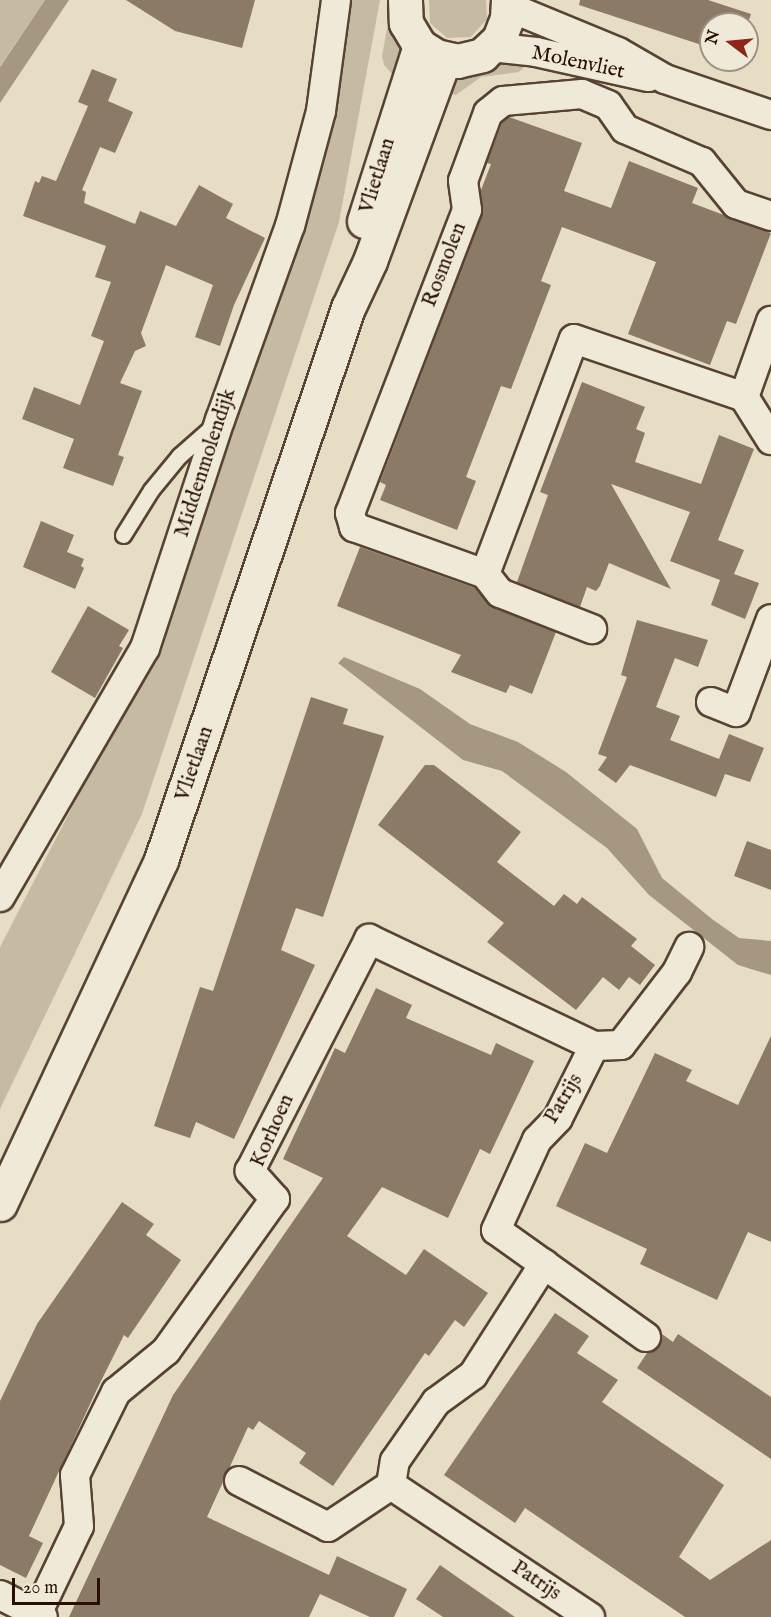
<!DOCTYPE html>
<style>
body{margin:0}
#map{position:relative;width:771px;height:1617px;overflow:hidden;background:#e7ddc4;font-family:"IM FELL English",serif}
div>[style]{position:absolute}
.green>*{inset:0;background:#c7baa3}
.water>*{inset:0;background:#a69781}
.building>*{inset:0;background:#8b7a66}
.roads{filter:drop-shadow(2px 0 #584231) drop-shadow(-2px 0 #584231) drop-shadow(0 2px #584231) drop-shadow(0 -2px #584231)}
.service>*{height:15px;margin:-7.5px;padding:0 7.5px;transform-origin:7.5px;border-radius:7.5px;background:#efe9d9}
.minor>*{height:28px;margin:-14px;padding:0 14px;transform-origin:14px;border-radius:14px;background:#efe9d9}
.tertiary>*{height:33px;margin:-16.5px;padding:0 16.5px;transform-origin:16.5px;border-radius:16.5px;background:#efe9d9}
span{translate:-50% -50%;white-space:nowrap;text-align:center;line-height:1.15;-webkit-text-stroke:4.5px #efe9d9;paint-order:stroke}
.street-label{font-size:21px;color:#280f00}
.north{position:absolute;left:699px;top:12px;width:60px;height:60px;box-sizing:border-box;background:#efe9d9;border:2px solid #9f9282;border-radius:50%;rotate:286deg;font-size:16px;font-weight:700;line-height:24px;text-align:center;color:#280f00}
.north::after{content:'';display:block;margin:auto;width:21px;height:27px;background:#8f2418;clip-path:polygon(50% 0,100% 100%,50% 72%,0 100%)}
.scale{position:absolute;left:12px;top:1578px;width:88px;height:27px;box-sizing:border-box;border:3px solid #280f00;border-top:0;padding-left:8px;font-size:18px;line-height:21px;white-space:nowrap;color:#280f00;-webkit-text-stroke:4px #efe9d9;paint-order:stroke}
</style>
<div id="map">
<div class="green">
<div style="clip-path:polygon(0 0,45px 0,0 66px)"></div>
<div style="clip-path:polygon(343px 0,380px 0,339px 222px,142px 814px,0 1109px,0 947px,148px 660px)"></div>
<div style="clip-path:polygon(429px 0,486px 0,487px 19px,471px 37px,447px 38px,430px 23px)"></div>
<div style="clip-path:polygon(389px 18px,397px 19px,405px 55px,393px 75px,384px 65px,382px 56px)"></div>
<div style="clip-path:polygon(495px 61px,528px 63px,519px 72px,481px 77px,456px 95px,447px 92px,462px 74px)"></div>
</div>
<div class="water">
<div style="clip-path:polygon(45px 0,69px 0,0 103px,0 67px)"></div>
<div style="clip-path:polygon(344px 657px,420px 689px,470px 724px,518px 742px,566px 772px,637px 829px,662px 878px,712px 919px,739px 938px,771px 941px,771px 975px,738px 965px,649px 895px,607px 848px,502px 771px,463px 760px,338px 663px)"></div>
</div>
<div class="building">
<div style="clip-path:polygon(126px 0,255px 0,242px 48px,175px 31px)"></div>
<div style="clip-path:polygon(580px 0,708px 0,751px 14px,747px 26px,711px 24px,711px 48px,579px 5px)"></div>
<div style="clip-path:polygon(92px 69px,117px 79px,108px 101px,133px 112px,115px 153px,100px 147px,82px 190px,86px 192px,84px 203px,135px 224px,140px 211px,176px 226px,199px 185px,233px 204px,226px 218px,265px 238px,234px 305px,220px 346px,195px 337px,213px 285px,166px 265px,141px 333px,146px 346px,135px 351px,120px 383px,142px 391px,118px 455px,124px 457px,113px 486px,63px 468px,74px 439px,22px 419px,34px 387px,80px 405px,104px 341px,91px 336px,111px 282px,95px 277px,106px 246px,23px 216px,35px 181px,39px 183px,42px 176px,56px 181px,88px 106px,78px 102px)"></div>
<div style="clip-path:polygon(509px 117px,582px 143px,564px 191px,611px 208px,629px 161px,698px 188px,692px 203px,771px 233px,736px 324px,727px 321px,710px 365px,628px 334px,656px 262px,562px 227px,541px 281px,551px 285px,511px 389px,501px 386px,466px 477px,476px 481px,457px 530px,380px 500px,386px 485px,380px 482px,482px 216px,481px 190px,491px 164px,487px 163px,502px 123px)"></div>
<div style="clip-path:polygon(582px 382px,645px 407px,636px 429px,645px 433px,635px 462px,701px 484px,719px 435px,754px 449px,718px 540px,744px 550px,734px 574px,759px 583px,745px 619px,711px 605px,720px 580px,670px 561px,690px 512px,611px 484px,671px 589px,609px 563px,600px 586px,596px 591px,587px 587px,580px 607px,517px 582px,548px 495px,540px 492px)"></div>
<div style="clip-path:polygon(41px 521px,74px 535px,67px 552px,84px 559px,81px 566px,84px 568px,75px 589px,23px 567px)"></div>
<div style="clip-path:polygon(360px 547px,475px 588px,494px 608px,556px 632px,532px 694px,510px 685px,506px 693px,451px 672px,461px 655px,337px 606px)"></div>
<div style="clip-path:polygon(88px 606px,129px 630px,119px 646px,123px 648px,95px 698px,51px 672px)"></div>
<div style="clip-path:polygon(637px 620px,708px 640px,698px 667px,675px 658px,656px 707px,680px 716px,670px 740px,719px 759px,729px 734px,764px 748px,750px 782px,725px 774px,716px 797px,630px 765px,616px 783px,598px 770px,607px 757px,598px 754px,627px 677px,621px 675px)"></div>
<div style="clip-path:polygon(311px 697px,348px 709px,343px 724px,384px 736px,323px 917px,296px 908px,281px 950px,315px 965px,234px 1139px,196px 1122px,190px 1138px,154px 1126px,200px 987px,213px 991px)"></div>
<div style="clip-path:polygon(425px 765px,434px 765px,521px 832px,497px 862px,554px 906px,564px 894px,577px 904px,582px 897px,637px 939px,631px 946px,655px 965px,640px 985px,629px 977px,619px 990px,603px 977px,576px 1010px,487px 942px,504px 923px,378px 825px)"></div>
<div style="clip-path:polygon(747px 841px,771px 850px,771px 890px,734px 876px)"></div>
<div style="clip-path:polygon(376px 988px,412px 1005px,406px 1018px,491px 1055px,496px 1043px,534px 1061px,490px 1154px,480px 1149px,448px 1218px,382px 1187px,347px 1236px,406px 1275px,424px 1249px,488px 1293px,464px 1327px,455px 1320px,429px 1356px,425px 1353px,333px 1486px,299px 1463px,306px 1453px,259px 1421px,253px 1430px,248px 1427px,207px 1517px,329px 1575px,337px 1556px,407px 1589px,394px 1617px,370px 1617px,320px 1594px,309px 1617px,69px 1617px,173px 1395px,323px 1178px,283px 1159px,335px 1048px,345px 1053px)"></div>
<div style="clip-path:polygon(771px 1036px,771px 1242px,748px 1232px,717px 1300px,640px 1264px,647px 1249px,556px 1206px,585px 1143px,607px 1153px,655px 1053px,692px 1070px,686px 1081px,738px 1105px)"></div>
<div style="clip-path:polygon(122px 1202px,154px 1224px,146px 1235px,181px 1260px,128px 1338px,124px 1335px,97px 1389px,29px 1536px,43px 1543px,26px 1578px,0 1565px,0 1401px,37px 1324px)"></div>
<div style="clip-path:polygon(555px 1313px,589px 1336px,577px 1353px,618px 1380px,602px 1402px,724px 1485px,679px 1557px,710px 1580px,771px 1540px,771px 1617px,685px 1617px,525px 1508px,515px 1523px,444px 1475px)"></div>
<div style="clip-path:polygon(662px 1334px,673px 1342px,678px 1334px,771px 1397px,771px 1459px,637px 1368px,647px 1353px,659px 1347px)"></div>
<div style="clip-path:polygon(440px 1565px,460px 1579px,515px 1617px,443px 1617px,416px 1599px)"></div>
</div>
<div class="roads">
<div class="service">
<div style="left:123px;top:535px;width:53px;rotate:-58.1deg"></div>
<div style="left:151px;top:490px;width:44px;rotate:-50.5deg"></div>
<div style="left:179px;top:456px;width:45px;rotate:-41.4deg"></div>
</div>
<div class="minor">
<div style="left:509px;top:7px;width:118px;rotate:22.4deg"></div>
<div style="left:618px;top:52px;width:54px;rotate:29.9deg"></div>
<div style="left:665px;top:79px;width:112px;rotate:18.8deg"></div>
<div style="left:491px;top:47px;width:45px;rotate:6.3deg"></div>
<div style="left:536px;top:52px;width:115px;rotate:12.6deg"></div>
<div style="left:771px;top:216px;width:37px;rotate:-161deg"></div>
<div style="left:736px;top:204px;width:54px;rotate:-129deg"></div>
<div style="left:702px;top:162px;width:84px;rotate:-156.8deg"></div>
<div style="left:625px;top:129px;width:29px;rotate:-125deg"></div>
<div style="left:608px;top:105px;width:28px;rotate:-157deg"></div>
<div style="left:582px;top:94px;width:79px;rotate:174.9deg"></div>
<div style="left:503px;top:101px;width:19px;rotate:141deg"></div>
<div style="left:488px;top:113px;width:72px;rotate:110.2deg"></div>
<div style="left:463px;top:181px;width:29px;rotate:82deg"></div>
<div style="left:467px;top:210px;width:325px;rotate:111.1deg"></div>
<div style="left:350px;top:513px;width:15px;rotate:74deg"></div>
<div style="left:354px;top:527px;width:139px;rotate:19.7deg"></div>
<div style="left:485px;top:574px;width:251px;rotate:-69.3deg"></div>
<div style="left:574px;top:339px;width:180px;rotate:18.8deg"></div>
<div style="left:744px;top:397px;width:51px;rotate:57.9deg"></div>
<div style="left:744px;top:397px;width:81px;rotate:-70.4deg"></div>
<div style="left:485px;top:574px;width:24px;rotate:52deg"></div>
<div style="left:500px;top:593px;width:99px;rotate:21.4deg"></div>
<div style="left:711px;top:702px;width:27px;rotate:22deg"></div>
<div style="left:736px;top:712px;width:99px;rotate:-69.4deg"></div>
<div style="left:0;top:897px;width:288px;rotate:-59.8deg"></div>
<div style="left:145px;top:648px;width:240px;rotate:-71.8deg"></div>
<div style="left:220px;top:420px;width:206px;rotate:-70.2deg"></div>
<div style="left:290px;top:226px;width:119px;rotate:-74.9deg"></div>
<div style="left:321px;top:111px;width:112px;rotate:-82.3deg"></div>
<div style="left:646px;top:1337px;width:184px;rotate:-144.5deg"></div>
<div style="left:496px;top:1230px;width:99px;rotate:-65.5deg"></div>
<div style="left:537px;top:1140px;width:30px;rotate:-46deg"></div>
<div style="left:558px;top:1118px;width:80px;rotate:-63.4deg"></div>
<div style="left:594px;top:1046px;width:27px;rotate:-2deg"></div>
<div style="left:621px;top:1045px;width:92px;rotate:-52.5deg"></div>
<div style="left:677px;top:972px;width:28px;rotate:-64deg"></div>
<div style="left:239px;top:1481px;width:100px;rotate:27.3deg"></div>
<div style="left:328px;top:1527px;width:76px;rotate:-33.7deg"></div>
<div style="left:391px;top:1485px;width:24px;rotate:-81deg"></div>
<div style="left:395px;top:1461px;width:72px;rotate:-55.2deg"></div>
<div style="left:436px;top:1402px;width:46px;rotate:-36.1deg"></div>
<div style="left:473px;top:1375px;width:132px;rotate:-57.4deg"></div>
<div style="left:391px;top:1485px;width:239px;rotate:33.6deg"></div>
<div style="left:0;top:1595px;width:48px;rotate:27.1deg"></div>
<div style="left:38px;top:1612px;width:95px;rotate:-64.5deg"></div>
<div style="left:79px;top:1526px;width:51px;rotate:-94.5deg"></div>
<div style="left:75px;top:1475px;width:93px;rotate:-63.7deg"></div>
<div style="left:116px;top:1392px;width:65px;rotate:-39.4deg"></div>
<div style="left:166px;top:1351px;width:187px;rotate:-54.4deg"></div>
<div style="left:275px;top:1199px;width:38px;rotate:-132deg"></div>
<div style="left:250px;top:1171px;width:261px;rotate:-62.8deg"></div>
<div style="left:369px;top:939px;width:249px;rotate:25.4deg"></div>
</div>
<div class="tertiary">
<div style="left:405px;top:0;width:23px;rotate:88deg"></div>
<div style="left:406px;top:23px;width:27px;rotate:59deg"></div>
<div style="left:420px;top:46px;width:19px;rotate:32deg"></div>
<div style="left:436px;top:56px;width:22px;rotate:13deg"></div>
<div style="left:457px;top:61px;width:26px;rotate:-13deg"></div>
<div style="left:482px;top:55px;width:23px;rotate:-43deg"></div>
<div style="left:499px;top:39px;width:22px;rotate:-69deg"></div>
<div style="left:507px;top:18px;width:18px;rotate:-87deg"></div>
<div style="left:364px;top:221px;width:184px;rotate:-72.3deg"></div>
<div style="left:0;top:1204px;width:380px;rotate:-64.9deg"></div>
<div style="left:161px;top:860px;width:583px;rotate:-71.29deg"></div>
<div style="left:348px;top:308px;width:52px;rotate:-64.9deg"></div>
<div style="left:370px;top:261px;width:214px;rotate:-69.8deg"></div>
</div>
</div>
<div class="street-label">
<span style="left:578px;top:63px;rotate:12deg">Molenvliet</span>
<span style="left:378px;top:176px;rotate:-73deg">Vlietlaan</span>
<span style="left:445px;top:265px;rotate:-69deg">Rosmolen</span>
<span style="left:206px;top:463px;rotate:-72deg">Middenmolendijk</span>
<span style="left:195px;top:764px;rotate:-71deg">Vlietlaan</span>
<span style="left:564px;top:1099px;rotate:-59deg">Patrijs</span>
<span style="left:273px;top:1131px;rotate:-66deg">Korhoen</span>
<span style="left:536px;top:1581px;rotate:34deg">Patrijs</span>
</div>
<div class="north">N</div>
<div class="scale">20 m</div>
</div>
